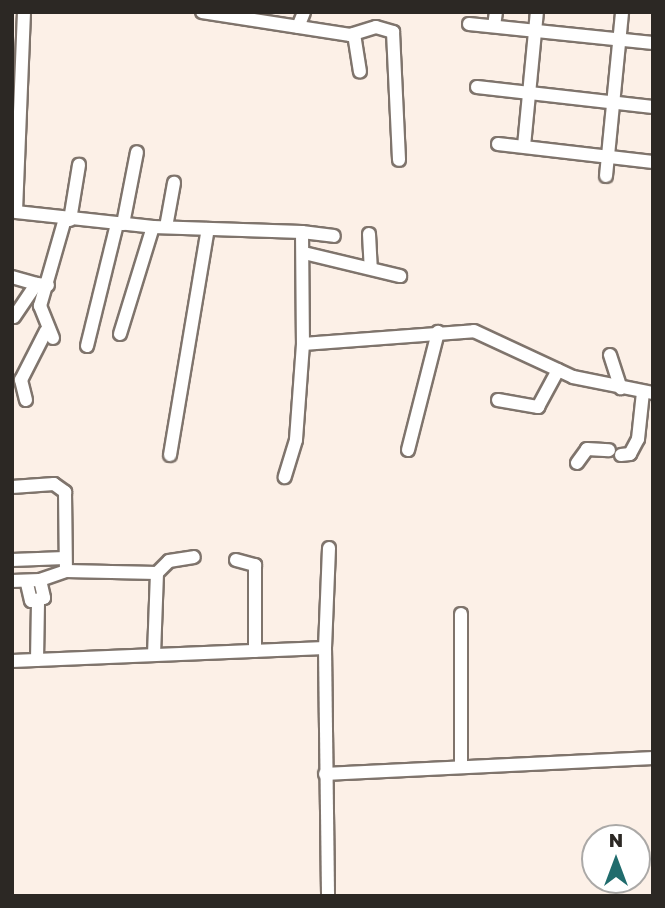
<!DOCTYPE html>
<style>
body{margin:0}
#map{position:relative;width:665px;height:908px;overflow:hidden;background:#fcf0e7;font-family:"Golos Text",sans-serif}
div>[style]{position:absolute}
.roads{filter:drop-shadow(2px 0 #7f746c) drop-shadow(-2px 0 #7f746c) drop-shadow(0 2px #7f746c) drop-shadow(0 -2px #7f746c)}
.minor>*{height:12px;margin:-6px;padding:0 6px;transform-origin:6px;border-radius:6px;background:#fff}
span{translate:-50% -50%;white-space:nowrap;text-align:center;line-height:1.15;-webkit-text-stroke:5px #fff;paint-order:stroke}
.frame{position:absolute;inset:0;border:14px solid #2c2824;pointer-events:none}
.north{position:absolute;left:581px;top:824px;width:70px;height:70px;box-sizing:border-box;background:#fff;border:2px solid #aba9a7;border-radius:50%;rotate:0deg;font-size:19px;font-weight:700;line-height:28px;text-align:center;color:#2c2824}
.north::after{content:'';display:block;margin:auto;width:24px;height:32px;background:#206c6d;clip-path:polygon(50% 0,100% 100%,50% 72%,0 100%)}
</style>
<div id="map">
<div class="roads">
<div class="minor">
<div style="left:24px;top:12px;width:200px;rotate:92.3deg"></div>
<div style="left:16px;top:212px;width:138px;rotate:6.2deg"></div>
<div style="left:153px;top:227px;width:149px;rotate:1.9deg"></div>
<div style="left:302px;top:232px;width:112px;rotate:89.5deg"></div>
<div style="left:303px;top:344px;width:96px;rotate:94.2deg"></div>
<div style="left:296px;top:440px;width:39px;rotate:107deg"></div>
<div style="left:202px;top:12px;width:150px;rotate:8.8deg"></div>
<div style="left:350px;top:35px;width:27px;rotate:-17deg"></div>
<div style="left:376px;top:27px;width:18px;rotate:16deg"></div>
<div style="left:393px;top:32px;width:128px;rotate:87.3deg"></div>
<div style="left:469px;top:24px;width:185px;rotate:5.9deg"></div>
<div style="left:494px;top:26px;width:14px;rotate:-82deg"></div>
<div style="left:298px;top:27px;width:16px;rotate:-68deg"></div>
<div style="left:354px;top:34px;width:38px;rotate:81deg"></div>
<div style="left:477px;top:87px;width:177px;rotate:6.5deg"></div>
<div style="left:498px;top:144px;width:156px;rotate:6.6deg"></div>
<div style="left:524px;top:146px;width:135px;rotate:-84.5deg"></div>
<div style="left:606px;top:176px;width:165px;rotate:-84.4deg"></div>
<div style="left:70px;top:220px;width:56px;rotate:-80.7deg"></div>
<div style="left:123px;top:224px;width:73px;rotate:-79deg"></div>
<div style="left:166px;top:227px;width:45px;rotate:-79.7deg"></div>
<div style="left:302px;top:232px;width:32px;rotate:7deg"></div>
<div style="left:369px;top:234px;width:34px;rotate:87deg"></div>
<div style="left:304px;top:253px;width:99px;rotate:13.5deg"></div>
<div style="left:12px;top:277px;width:25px;rotate:16deg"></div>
<div style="left:14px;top:317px;width:40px;rotate:-56deg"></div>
<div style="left:36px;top:284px;width:12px;rotate:5deg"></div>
<div style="left:120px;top:334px;width:112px;rotate:-72.9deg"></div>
<div style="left:53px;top:338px;width:35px;rotate:-112deg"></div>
<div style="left:40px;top:306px;width:91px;rotate:-74deg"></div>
<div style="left:303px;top:344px;width:171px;rotate:-4.3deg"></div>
<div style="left:474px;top:331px;width:109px;rotate:24.9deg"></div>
<div style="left:573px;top:377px;width:82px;rotate:11.3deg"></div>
<div style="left:87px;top:346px;width:126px;rotate:-76.2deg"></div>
<div style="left:610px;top:355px;width:35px;rotate:72deg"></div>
<div style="left:26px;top:400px;width:21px;rotate:-104deg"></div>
<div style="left:21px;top:380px;width:55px;rotate:-63deg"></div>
<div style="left:498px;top:400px;width:41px;rotate:9.9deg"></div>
<div style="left:538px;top:407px;width:42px;rotate:-61.6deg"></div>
<div style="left:408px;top:450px;width:122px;rotate:-75.7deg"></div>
<div style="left:170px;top:455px;width:229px;rotate:-80.5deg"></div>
<div style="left:621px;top:455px;width:9px;rotate:-6deg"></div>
<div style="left:630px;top:454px;width:17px;rotate:-62deg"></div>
<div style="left:638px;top:439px;width:47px;rotate:-83.9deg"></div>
<div style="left:577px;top:463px;width:17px;rotate:-54deg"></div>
<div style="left:587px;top:449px;width:22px;rotate:3deg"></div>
<div style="left:12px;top:487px;width:42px;rotate:-4.1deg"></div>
<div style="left:54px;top:484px;width:14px;rotate:36deg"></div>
<div style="left:65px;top:492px;width:79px;rotate:89.3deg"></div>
<div style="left:12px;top:560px;width:53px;rotate:-2.2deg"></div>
<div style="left:236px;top:560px;width:20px;rotate:15deg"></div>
<div style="left:255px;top:565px;width:86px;rotate:90deg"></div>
<div style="left:157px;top:573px;width:17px;rotate:-45deg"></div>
<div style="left:169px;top:561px;width:25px;rotate:-9deg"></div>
<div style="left:40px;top:580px;width:28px;rotate:-19deg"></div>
<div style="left:66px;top:571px;width:91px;rotate:1.3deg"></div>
<div style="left:157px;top:573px;width:82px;rotate:92.1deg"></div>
<div style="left:12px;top:581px;width:28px;rotate:-2deg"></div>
<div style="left:40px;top:580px;width:18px;rotate:77deg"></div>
<div style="left:44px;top:598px;width:13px;rotate:167deg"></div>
<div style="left:31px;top:601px;width:18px;rotate:-103deg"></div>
<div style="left:325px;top:648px;width:100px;rotate:-87.7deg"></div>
<div style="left:37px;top:660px;width:58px;rotate:-89deg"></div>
<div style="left:12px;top:661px;width:313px;rotate:-2.4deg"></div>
<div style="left:325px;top:648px;width:248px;rotate:89.3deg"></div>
<div style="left:461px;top:767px;width:153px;rotate:-90deg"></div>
<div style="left:325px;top:774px;width:328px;rotate:-2.8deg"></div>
</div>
</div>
<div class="frame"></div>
<div class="north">N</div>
</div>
